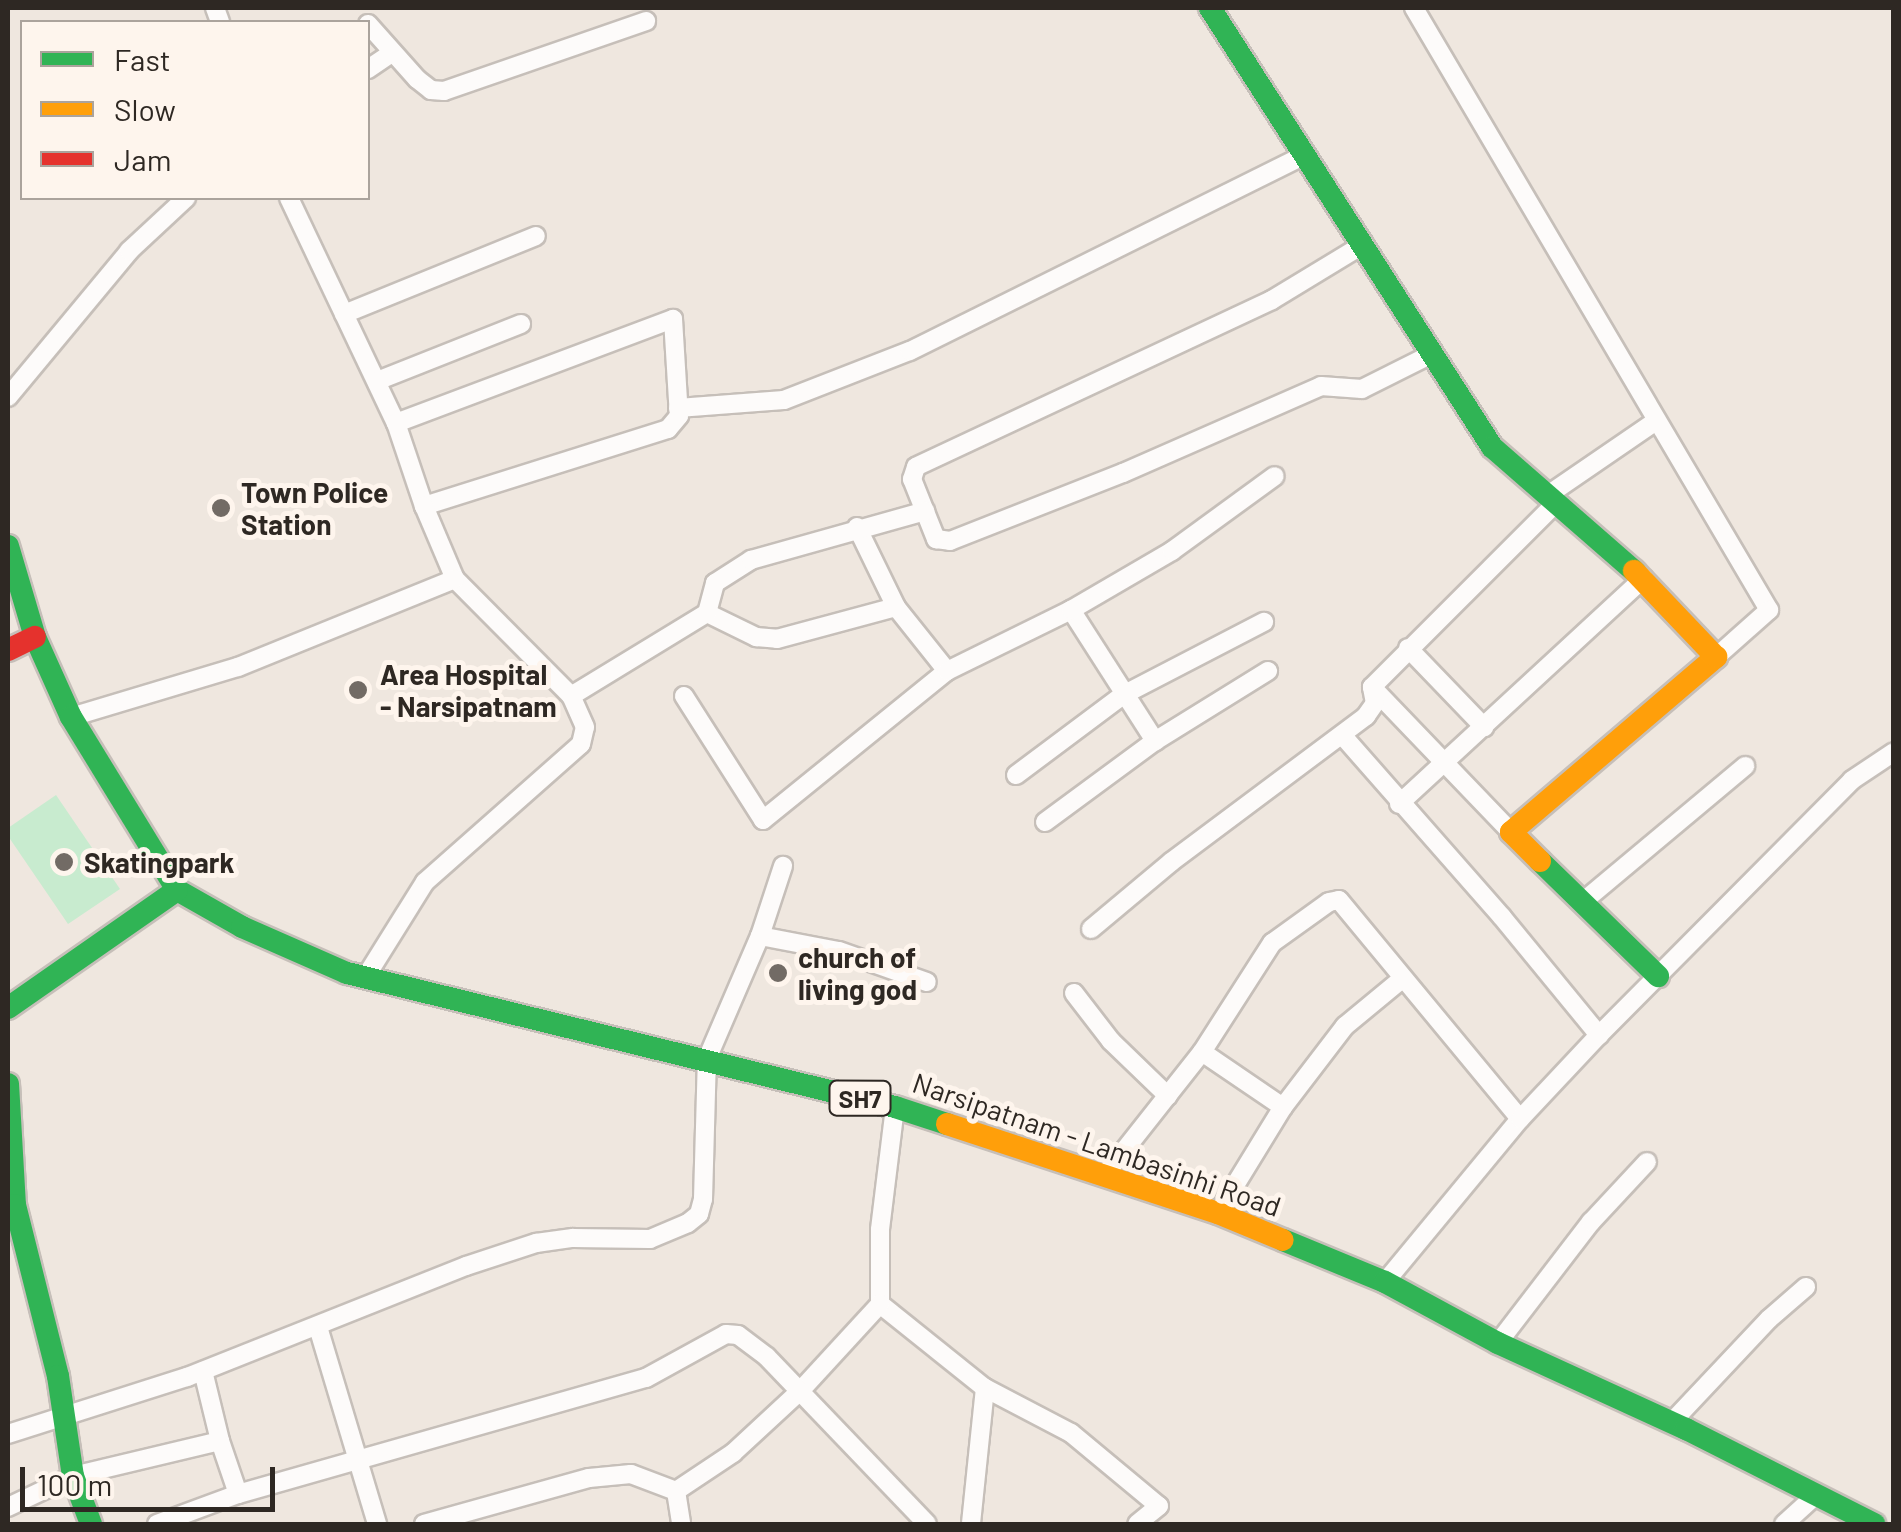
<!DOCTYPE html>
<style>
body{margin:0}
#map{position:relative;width:1901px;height:1532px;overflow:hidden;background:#efe7df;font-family:Barlow,sans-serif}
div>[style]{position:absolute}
.green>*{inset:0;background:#c8ebcf}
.roads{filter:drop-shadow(2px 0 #c6bfb9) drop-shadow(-2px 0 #c6bfb9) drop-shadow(0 2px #c6bfb9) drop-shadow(0 -2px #c6bfb9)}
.street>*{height:18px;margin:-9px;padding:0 9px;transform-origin:9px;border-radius:9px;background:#fdfbfa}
.fast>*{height:22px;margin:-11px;padding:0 11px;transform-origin:11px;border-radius:11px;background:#30b455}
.slow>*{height:22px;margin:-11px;padding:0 11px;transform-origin:11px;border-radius:11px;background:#ff9f0a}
.jam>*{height:22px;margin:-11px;padding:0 11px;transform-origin:11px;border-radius:11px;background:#e5322d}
.dots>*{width:28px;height:28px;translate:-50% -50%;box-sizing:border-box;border:5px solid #fef5ed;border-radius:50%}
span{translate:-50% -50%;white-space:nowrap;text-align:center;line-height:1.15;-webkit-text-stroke:10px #fef5ed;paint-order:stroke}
.shield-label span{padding:2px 8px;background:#fef5ed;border:2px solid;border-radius:8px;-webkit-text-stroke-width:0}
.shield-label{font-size:25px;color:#2e2823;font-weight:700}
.poi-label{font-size:28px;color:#2e2823;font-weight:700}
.left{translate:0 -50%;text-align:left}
.street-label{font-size:28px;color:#2e2823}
.frame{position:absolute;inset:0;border:10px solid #2e2823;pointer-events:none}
.legend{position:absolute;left:20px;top:20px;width:350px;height:180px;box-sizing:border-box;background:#fef5ed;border:2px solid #aba39c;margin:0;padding:12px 18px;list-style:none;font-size:30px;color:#2e2823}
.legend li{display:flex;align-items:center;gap:20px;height:50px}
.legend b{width:50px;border:2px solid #aba39c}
.scale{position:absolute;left:20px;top:1467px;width:255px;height:45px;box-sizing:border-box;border:5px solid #2e2823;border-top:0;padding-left:12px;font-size:30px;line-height:35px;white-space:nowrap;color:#2e2823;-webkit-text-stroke:8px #fef5ed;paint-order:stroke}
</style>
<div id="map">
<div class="green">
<div style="clip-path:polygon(56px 795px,120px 889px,68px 924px,8px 836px,8px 828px)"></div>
</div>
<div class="roads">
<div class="street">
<div style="left:215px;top:8px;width:15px;rotate:70deg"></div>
<div style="left:1414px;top:8px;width:699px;rotate:59.47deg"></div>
<div style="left:1769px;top:610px;width:71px;rotate:138.4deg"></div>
<div style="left:368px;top:24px;width:74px;rotate:48.3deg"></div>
<div style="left:417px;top:79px;width:18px;rotate:38deg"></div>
<div style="left:431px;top:90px;width:13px;rotate:4deg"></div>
<div style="left:444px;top:91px;width:214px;rotate:-19.1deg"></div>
<div style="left:368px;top:69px;width:27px;rotate:-34deg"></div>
<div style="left:289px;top:198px;width:249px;rotate:64.6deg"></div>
<div style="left:396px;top:423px;width:88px;rotate:71.4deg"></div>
<div style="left:1364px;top:244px;width:108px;rotate:148.7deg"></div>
<div style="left:1272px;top:300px;width:393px;rotate:154.9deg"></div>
<div style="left:916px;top:467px;width:13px;rotate:108deg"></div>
<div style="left:912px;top:479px;width:65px;rotate:68.2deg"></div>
<div style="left:936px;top:539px;width:14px;rotate:8deg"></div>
<div style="left:950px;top:541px;width:186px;rotate:-21.5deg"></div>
<div style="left:1123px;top:473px;width:216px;rotate:-23.7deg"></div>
<div style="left:1321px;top:386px;width:41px;rotate:4.2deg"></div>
<div style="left:1362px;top:389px;width:78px;rotate:-26.6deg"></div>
<div style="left:344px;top:314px;width:207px;rotate:-22.1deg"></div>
<div style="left:377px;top:381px;width:155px;rotate:-21.6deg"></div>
<div style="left:8px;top:397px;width:190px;rotate:-50.3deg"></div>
<div style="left:129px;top:251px;width:78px;rotate:-42.9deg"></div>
<div style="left:678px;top:408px;width:106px;rotate:-4.3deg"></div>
<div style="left:784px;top:400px;width:135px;rotate:-21.3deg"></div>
<div style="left:910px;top:351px;width:441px;rotate:-26.4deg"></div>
<div style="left:396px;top:423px;width:296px;rotate:-20.6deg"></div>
<div style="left:673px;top:319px;width:97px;rotate:86.5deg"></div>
<div style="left:679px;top:416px;width:17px;rotate:130deg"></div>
<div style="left:668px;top:429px;width:256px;rotate:162.5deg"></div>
<div style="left:424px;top:506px;width:79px;rotate:67deg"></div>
<div style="left:455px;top:579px;width:165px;rotate:45.2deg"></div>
<div style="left:1548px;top:495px;width:131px;rotate:-34.4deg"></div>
<div style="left:857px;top:527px;width:89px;rotate:64deg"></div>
<div style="left:896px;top:607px;width:82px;rotate:51.4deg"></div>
<div style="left:1071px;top:610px;width:156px;rotate:57.3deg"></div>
<div style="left:707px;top:613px;width:55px;rotate:26.1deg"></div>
<div style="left:756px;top:637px;width:21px;rotate:5deg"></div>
<div style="left:777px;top:639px;width:123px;rotate:-15.1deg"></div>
<div style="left:1408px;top:648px;width:110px;rotate:46.1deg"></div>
<div style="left:684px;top:696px;width:147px;rotate:57.5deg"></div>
<div style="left:763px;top:820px;width:237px;rotate:-39deg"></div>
<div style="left:947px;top:671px;width:138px;rotate:-26.2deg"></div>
<div style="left:1071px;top:610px;width:117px;rotate:-30.3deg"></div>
<div style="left:1172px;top:551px;width:127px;rotate:-36.1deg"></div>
<div style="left:71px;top:717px;width:174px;rotate:-16.7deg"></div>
<div style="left:238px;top:667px;width:234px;rotate:-22.1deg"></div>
<div style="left:1343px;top:736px;width:241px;rotate:48.7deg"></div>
<div style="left:1502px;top:917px;width:153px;rotate:50.6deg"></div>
<div style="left:1016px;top:775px;width:134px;rotate:-36.8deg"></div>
<div style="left:1123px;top:695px;width:159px;rotate:-27.4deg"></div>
<div style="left:1399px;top:804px;width:333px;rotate:-42.7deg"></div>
<div style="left:1045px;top:822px;width:137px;rotate:-36.4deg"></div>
<div style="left:1155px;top:741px;width:133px;rotate:-31.8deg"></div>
<div style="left:1511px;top:832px;width:201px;rotate:-133.8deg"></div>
<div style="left:1372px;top:687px;width:260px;rotate:-45deg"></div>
<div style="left:1585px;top:900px;width:209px;rotate:-39.9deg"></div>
<div style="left:1091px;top:929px;width:104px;rotate:-39.9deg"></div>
<div style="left:1171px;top:862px;width:244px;rotate:-36.8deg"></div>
<div style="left:1366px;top:716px;width:16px;rotate:-55deg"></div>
<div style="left:1375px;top:703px;width:16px;rotate:-101deg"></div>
<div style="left:760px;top:936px;width:80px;rotate:10.8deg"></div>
<div style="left:839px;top:951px;width:93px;rotate:19.4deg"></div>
<div style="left:365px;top:978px;width:113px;rotate:-58deg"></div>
<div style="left:425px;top:882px;width:208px;rotate:-41.5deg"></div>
<div style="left:581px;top:744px;width:17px;rotate:-77deg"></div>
<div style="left:585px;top:727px;width:34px;rotate:-114deg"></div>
<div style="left:571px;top:696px;width:159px;rotate:-31.4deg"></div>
<div style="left:707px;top:613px;width:31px;rotate:-75deg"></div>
<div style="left:715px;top:583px;width:43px;rotate:-32.6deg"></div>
<div style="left:751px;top:560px;width:181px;rotate:-15.7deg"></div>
<div style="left:1074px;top:993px;width:61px;rotate:52.4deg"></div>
<div style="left:1111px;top:1041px;width:79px;rotate:44deg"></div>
<div style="left:1202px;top:1052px;width:98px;rotate:34.2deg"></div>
<div style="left:895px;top:1107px;width:124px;rotate:97deg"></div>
<div style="left:880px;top:1230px;width:74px;rotate:90deg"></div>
<div style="left:880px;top:1304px;width:134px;rotate:38.7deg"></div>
<div style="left:985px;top:1388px;width:137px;rotate:95.9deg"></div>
<div style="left:1104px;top:1176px;width:158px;rotate:-51.7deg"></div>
<div style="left:1202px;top:1052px;width:130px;rotate:-57.3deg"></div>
<div style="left:1272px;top:943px;width:70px;rotate:-35.7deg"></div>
<div style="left:1329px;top:902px;width:10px;rotate:-11deg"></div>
<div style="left:1339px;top:900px;width:284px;rotate:50.4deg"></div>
<div style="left:1218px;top:1213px;width:124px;rotate:-58.5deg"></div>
<div style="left:1283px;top:1107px;width:102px;rotate:-52.6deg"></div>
<div style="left:1345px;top:1026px;width:75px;rotate:-39.6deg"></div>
<div style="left:1385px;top:1282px;width:212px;rotate:-50.4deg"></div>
<div style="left:1520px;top:1119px;width:115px;rotate:-46.8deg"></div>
<div style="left:1599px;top:1035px;width:359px;rotate:-45.2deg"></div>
<div style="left:1852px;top:780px;width:50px;rotate:-33.7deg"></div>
<div style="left:318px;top:1327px;width:206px;rotate:73.3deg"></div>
<div style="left:1498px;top:1343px;width:153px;rotate:-52.5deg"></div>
<div style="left:1591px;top:1222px;width:82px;rotate:-47deg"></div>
<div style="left:203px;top:1371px;width:72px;rotate:76.3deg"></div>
<div style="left:220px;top:1441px;width:56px;rotate:71.2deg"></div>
<div style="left:985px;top:1388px;width:97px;rotate:27.6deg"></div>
<div style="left:1071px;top:1433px;width:114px;rotate:39.7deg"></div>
<div style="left:1159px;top:1506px;width:28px;rotate:141deg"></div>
<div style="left:1671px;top:1423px;width:143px;rotate:-46.7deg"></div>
<div style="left:1769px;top:1319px;width:49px;rotate:-40.9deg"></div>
<div style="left:8px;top:1434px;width:188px;rotate:-17.7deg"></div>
<div style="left:187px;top:1377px;width:300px;rotate:-21.7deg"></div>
<div style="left:466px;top:1266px;width:74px;rotate:-18.2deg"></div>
<div style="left:536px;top:1243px;width:37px;rotate:-8deg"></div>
<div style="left:573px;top:1238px;width:77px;rotate:0.7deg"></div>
<div style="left:650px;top:1239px;width:41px;rotate:-22.8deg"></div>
<div style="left:688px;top:1223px;width:14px;rotate:-39deg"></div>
<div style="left:699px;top:1214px;width:16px;rotate:-75deg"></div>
<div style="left:703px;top:1199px;width:140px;rotate:-88.4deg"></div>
<div style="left:707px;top:1059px;width:134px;rotate:-66.7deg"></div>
<div style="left:760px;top:936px;width:74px;rotate:-71.8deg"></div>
<div style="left:676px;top:1491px;width:69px;rotate:-33.7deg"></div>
<div style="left:733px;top:1453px;width:93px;rotate:-42.8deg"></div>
<div style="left:801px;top:1390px;width:117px;rotate:-47.4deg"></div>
<div style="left:676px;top:1491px;width:33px;rotate:81deg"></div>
<div style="left:8px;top:1507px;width:72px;rotate:-25.5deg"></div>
<div style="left:73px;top:1476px;width:151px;rotate:-13.4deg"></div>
<div style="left:157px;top:1524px;width:86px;rotate:-20.3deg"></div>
<div style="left:238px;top:1494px;width:424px;rotate:-15.9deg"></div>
<div style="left:646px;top:1378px;width:91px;rotate:-28.8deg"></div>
<div style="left:726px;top:1334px;width:12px;rotate:5deg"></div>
<div style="left:738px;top:1335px;width:36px;rotate:37deg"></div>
<div style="left:767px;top:1357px;width:231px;rotate:46.2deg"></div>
<div style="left:424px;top:1524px;width:171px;rotate:-15.6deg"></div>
<div style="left:589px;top:1478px;width:42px;rotate:-5.4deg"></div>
<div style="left:631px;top:1474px;width:48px;rotate:20.7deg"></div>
<div style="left:1784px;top:1524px;width:43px;rotate:-42.2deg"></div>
</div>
<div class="fast">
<div style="left:1210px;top:8px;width:522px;rotate:57.28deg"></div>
<div style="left:1492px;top:447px;width:189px;rotate:41.1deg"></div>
<div style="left:8px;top:546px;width:95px;rotate:73.5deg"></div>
<div style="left:35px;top:637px;width:88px;rotate:65.8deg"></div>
<div style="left:71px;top:717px;width:203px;rotate:58.5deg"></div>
<div style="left:177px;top:890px;width:75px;rotate:29.6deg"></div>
<div style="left:242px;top:927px;width:115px;rotate:23.7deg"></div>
<div style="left:347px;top:973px;width:564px;rotate:13.74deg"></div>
<div style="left:895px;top:1107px;width:55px;rotate:18.1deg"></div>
<div style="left:1540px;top:861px;width:165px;rotate:44.3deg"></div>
<div style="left:8px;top:1008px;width:206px;rotate:-34.9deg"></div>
<div style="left:8px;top:1084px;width:121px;rotate:86.7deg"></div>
<div style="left:15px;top:1205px;width:176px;rotate:75.9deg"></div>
<div style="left:58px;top:1376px;width:101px;rotate:81.5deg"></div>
<div style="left:73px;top:1476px;width:51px;rotate:69.4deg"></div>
<div style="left:1283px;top:1240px;width:110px;rotate:22.4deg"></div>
<div style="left:1385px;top:1282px;width:128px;rotate:28.4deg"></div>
<div style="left:1498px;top:1343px;width:207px;rotate:24.6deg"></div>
<div style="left:1686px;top:1429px;width:211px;rotate:26.8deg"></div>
</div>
<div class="slow">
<div style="left:1540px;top:861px;width:41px;rotate:-135deg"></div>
<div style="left:1511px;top:832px;width:270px;rotate:-40.5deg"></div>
<div style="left:1716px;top:657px;width:119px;rotate:-133.6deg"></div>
<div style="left:947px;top:1124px;width:285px;rotate:18.2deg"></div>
<div style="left:1218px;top:1213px;width:70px;rotate:22.6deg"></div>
</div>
<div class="jam">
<div style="left:8px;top:650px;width:30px;rotate:-26deg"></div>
</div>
</div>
<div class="dots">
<div style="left:221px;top:508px;background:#726b65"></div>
<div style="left:358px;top:690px;background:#726b65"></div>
<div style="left:64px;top:862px;background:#726b65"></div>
<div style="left:778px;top:973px;background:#726b65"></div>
</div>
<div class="shield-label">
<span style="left:860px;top:1098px">SH7</span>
</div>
<div class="poi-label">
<span class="left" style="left:241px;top:508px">Town Police<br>Station</span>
<span class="left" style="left:380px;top:690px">Area Hospital<br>- Narsipatnam</span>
<span class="left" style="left:84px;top:862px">Skatingpark</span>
<span class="left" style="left:798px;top:973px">church of<br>living god</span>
</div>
<div class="street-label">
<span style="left:1097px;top:1144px;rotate:19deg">Narsipatnam - Lambasinhi Road</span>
</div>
<div class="frame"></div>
<ul class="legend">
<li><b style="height:12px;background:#30b455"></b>Fast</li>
<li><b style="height:12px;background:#ff9f0a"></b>Slow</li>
<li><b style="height:12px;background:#e5322d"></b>Jam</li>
</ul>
<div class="scale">100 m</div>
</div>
